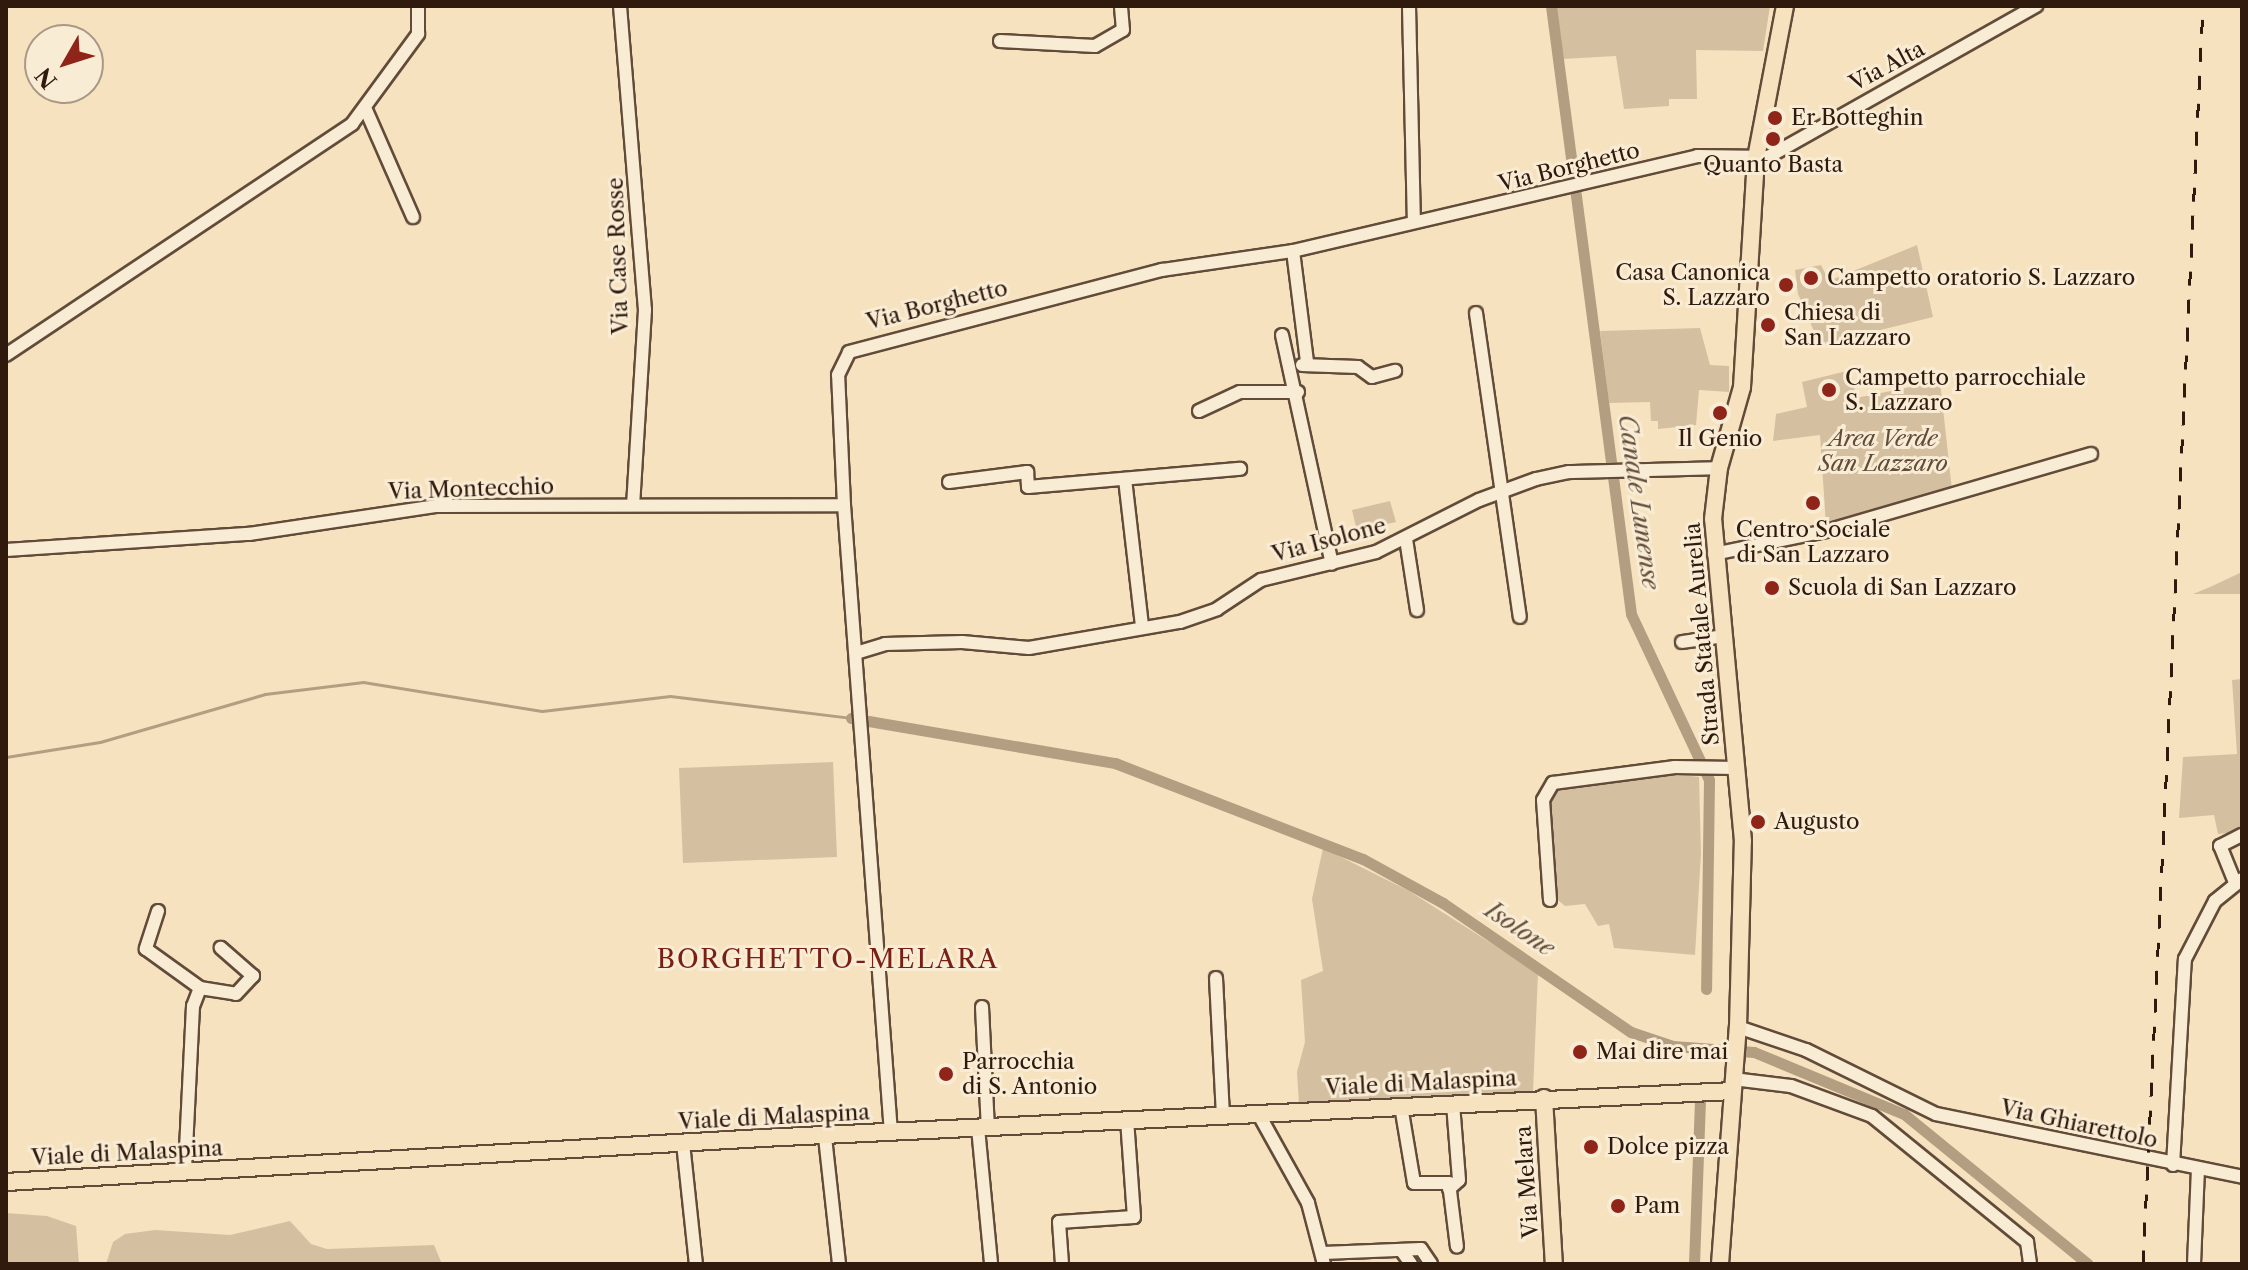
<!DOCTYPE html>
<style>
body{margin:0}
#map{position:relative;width:2248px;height:1270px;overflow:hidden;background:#f6e2be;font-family:"Libre Caslon Text",serif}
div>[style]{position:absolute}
.green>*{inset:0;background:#d4c0a0}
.stream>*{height:3px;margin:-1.5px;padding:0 1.5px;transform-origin:1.5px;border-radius:1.5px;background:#b39e82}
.canal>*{height:11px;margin:-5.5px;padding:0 5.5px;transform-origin:5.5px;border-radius:5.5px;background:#b39e82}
.roads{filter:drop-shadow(2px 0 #624b39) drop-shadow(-2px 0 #624b39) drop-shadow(0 2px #624b39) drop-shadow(0 -2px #624b39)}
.minor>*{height:12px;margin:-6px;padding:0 6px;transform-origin:6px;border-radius:6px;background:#f9ecd5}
.major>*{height:16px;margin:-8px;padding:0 8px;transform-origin:8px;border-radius:8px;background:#f6e2be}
.rail>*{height:3px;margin-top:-1.5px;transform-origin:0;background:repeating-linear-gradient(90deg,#30190d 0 14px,transparent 0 28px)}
.dots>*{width:22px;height:22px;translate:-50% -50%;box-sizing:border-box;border:4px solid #f9ecd5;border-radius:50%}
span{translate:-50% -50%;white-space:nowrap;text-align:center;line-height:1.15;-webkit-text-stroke:6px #f9ecd5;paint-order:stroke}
.street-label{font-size:22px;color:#30190d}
.poi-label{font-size:22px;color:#30190d}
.left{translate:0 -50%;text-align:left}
.right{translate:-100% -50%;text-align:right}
.park-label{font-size:22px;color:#614b39;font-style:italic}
.water-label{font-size:24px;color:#644e3c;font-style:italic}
.quarter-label{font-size:26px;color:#7a1f14;letter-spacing:2px}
.frame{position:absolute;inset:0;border:8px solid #30190d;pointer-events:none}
.north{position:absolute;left:24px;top:24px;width:80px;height:80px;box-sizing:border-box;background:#f9ecd5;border:2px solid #a99885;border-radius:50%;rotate:231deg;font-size:22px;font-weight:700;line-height:32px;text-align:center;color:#30190d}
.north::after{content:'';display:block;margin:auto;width:28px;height:36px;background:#8f2418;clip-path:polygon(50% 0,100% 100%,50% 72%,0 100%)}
</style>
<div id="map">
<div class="green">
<div style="clip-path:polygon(1556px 6px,1770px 6px,1763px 51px,1696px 50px,1697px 99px,1669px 99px,1669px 106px,1624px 109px,1616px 56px,1563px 59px)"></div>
<div style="clip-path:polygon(1917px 245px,1933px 317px,1820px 345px,1798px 294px,1795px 270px,1821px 265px,1829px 281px)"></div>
<div style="clip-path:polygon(1700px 328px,1710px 365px,1729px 366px,1729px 392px,1699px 390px,1696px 425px,1658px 429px,1658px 421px,1651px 421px,1650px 402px,1609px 403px,1600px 331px)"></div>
<div style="clip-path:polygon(1851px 370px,1856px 398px,1940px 381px,1952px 490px,1826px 525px,1820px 435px,1773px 441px,1776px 414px,1807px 407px,1802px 382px)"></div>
<div style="clip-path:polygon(1390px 501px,1396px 522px,1357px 531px,1352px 510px)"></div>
<div style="clip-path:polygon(2242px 572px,2242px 594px,2193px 594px,2210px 587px)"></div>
<div style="clip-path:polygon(2242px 679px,2242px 831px,2218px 834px,2214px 815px,2179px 818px,2183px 757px,2237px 754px,2232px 680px)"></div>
<div style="clip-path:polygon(833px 762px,837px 857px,683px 863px,679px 768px)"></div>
<div style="clip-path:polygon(1659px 772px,1699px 777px,1701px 853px,1695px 955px,1614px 948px,1609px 924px,1598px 926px,1585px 904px,1565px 906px,1554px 897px,1548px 806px,1552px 793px,1566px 785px)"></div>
<div style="clip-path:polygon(1323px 848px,1409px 891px,1538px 973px,1533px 1092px,1299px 1105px,1297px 1072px,1305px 1042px,1301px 980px,1323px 971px,1312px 899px)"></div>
<div style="clip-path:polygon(6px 1213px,47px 1216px,76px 1226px,79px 1264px,6px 1264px)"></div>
<div style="clip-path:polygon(290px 1221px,311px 1244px,327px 1249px,434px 1245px,442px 1264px,106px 1264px,113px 1242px,125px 1234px,155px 1230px,230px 1235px)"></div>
</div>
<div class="stream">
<div style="left:6px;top:757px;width:95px;rotate:-9.1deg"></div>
<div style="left:100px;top:742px;width:172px;rotate:-16.2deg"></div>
<div style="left:265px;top:694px;width:99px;rotate:-7deg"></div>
<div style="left:363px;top:682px;width:181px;rotate:9.2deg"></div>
<div style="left:542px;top:711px;width:129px;rotate:-6.7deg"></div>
<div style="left:670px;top:696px;width:182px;rotate:6.9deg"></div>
</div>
<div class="canal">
<div style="left:1551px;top:6px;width:613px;rotate:82.5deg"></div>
<div style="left:1631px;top:614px;width:183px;rotate:64.8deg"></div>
<div style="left:1709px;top:780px;width:209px;rotate:90.8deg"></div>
<div style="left:851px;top:718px;width:268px;rotate:9.7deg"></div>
<div style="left:1115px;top:763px;width:266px;rotate:21.2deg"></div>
<div style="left:1363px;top:859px;width:91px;rotate:28.8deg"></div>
<div style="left:1443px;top:903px;width:228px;rotate:34.5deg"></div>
<div style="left:1631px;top:1032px;width:44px;rotate:18.4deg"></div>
<div style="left:1673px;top:1046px;width:81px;rotate:4.2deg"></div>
<div style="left:1754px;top:1052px;width:162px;rotate:22.5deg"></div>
<div style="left:1904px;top:1114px;width:237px;rotate:39.2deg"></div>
<div style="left:1694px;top:1264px;width:167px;rotate:-87.9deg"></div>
</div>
<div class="roads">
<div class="minor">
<div style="left:620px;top:6px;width:305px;rotate:85.3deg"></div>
<div style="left:645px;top:310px;width:195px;rotate:93.5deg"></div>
<div style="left:1409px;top:6px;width:216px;rotate:88.7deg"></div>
<div style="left:1000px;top:41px;width:95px;rotate:3deg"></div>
<div style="left:1095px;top:46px;width:32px;rotate:-30deg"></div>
<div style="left:1123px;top:30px;width:24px;rotate:-95deg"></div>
<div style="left:366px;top:110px;width:117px;rotate:66.3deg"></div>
<div style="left:1293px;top:251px;width:112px;rotate:82.8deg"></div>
<div style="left:1476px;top:313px;width:307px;rotate:81.8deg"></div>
<div style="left:1282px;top:335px;width:234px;rotate:77.7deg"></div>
<div style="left:6px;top:355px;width:416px;rotate:-33.7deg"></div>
<div style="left:352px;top:124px;width:112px;rotate:-53.7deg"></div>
<div style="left:418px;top:34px;width:28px;rotate:-90deg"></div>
<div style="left:1302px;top:365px;width:56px;rotate:2deg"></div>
<div style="left:1358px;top:367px;width:17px;rotate:36deg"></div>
<div style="left:1372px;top:377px;width:24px;rotate:-15deg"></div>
<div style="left:1199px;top:411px;width:45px;rotate:-24.9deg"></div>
<div style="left:1240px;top:392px;width:58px"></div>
<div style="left:1125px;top:479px;width:148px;rotate:83.4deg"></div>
<div style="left:949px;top:482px;width:79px;rotate:-7.3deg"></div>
<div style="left:1027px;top:472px;width:15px;rotate:86deg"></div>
<div style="left:1028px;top:487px;width:213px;rotate:-4.9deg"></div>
<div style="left:1406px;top:539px;width:72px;rotate:81.2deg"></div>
<div style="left:6px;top:550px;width:244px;rotate:-3.8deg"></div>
<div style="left:249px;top:534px;width:190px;rotate:-8.5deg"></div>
<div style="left:437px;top:506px;width:407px;rotate:-0.1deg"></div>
<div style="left:1714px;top:554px;width:114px;rotate:-11.6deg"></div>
<div style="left:1826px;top:531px;width:276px;rotate:-16.2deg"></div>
<div style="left:1682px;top:642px;width:42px;rotate:-8.1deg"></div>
<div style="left:856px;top:653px;width:30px;rotate:-17deg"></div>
<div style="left:885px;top:644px;width:77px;rotate:-1.5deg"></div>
<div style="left:962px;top:642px;width:67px;rotate:5.1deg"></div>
<div style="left:1029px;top:648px;width:153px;rotate:-9.8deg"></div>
<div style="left:1180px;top:622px;width:39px;rotate:-19deg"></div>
<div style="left:1217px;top:609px;width:53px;rotate:-33.4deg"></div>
<div style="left:1261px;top:580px;width:118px;rotate:-13.7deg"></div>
<div style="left:1376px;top:552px;width:115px;rotate:-26.8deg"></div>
<div style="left:1479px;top:500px;width:61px;rotate:-20.2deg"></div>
<div style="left:1536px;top:479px;width:34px;rotate:-12deg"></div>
<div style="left:1569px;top:472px;width:150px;rotate:-1.5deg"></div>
<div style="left:2234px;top:880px;width:37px;rotate:-112deg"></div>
<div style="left:2220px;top:846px;width:25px;rotate:-27deg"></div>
<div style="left:1550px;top:900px;width:100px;rotate:-94deg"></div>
<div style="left:1543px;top:800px;width:20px;rotate:-60deg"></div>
<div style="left:1553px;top:783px;width:123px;rotate:-7.5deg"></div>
<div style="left:1675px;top:767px;width:61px;rotate:0.9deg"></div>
<div style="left:158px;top:911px;width:40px;rotate:108deg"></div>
<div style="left:146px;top:949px;width:67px;rotate:35.8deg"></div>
<div style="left:200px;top:988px;width:19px;rotate:111deg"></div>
<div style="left:193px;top:1006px;width:165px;rotate:92.8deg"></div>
<div style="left:1216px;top:978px;width:137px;rotate:87.1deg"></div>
<div style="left:200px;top:988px;width:36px;rotate:9deg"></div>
<div style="left:236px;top:994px;width:25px;rotate:-47deg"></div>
<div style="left:253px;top:976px;width:43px;rotate:-138.8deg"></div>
<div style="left:982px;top:1007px;width:121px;rotate:87.2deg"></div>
<div style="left:1738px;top:1027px;width:72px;rotate:18.7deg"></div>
<div style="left:1806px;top:1050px;width:145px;rotate:26.2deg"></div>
<div style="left:1936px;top:1114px;width:312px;rotate:11.6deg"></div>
<div style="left:1733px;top:1079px;width:58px;rotate:6.9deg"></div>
<div style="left:1791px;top:1086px;width:86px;rotate:20.3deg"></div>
<div style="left:1872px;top:1116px;width:200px;rotate:39.1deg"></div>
<div style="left:2027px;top:1242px;width:22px;rotate:82deg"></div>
<div style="left:1401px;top:1106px;width:78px;rotate:80.4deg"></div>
<div style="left:1414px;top:1183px;width:35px"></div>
<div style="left:1449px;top:1183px;width:64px;rotate:82.9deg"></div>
<div style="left:1258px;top:1113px;width:103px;rotate:60.9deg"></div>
<div style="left:1308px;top:1203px;width:63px;rotate:75.3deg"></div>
<div style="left:978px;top:1128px;width:137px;rotate:84.5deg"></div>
<div style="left:891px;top:1133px;width:630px;rotate:-94.28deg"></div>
<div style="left:844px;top:505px;width:130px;rotate:-92.6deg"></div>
<div style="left:838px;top:375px;width:25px;rotate:-64deg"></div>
<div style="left:849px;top:352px;width:324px;rotate:-14.7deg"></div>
<div style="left:1162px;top:270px;width:132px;rotate:-8.3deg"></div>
<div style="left:1293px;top:251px;width:415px;rotate:-13.2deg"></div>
<div style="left:1697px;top:156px;width:71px;rotate:0.8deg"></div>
<div style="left:1768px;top:157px;width:308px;rotate:-29.4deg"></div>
<div style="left:825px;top:1137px;width:128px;rotate:83.7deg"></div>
<div style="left:683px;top:1143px;width:122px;rotate:83.9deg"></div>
<div style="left:2173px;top:1165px;width:206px;rotate:-86.7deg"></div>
<div style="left:2185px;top:959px;width:65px;rotate:-62.7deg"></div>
<div style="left:2215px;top:901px;width:35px;rotate:-39deg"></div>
<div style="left:1449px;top:1189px;width:13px;rotate:-42deg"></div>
<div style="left:1459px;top:1180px;width:77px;rotate:-94.5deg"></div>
<div style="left:1401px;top:1250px;width:17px;rotate:54deg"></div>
<div style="left:1323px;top:1253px;width:98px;rotate:-2.3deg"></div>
<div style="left:1421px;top:1249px;width:18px;rotate:56deg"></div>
<div style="left:1062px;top:1264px;width:42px;rotate:-94.1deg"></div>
<div style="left:1059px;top:1222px;width:75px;rotate:-3.8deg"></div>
<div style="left:1134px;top:1217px;width:97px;rotate:-94.1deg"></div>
<div style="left:2194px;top:1264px;width:96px;rotate:-87.6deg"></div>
</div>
<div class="major">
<div style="left:1544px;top:1098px;width:166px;rotate:86.6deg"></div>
<div style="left:6px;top:1182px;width:757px;rotate:-3.33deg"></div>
<div style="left:762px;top:1138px;width:971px;rotate:-2.77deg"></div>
<div style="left:1720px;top:1264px;width:238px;rotate:-85.7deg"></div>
<div style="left:1738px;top:1027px;width:186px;rotate:-88.5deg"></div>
<div style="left:1743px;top:841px;width:323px;rotate:-95.3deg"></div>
<div style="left:1713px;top:519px;width:51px;rotate:-83.3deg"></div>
<div style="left:1719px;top:468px;width:84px;rotate:-74.1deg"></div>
<div style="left:1742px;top:387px;width:229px;rotate:-86.5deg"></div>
<div style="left:1756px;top:158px;width:155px;rotate:-79.2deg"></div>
</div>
</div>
<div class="rail">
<div style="left:2143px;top:1264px;width:1259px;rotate:-87.27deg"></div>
</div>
<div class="dots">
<div style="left:1775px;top:118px;background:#8f2418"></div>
<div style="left:1773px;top:139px;background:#8f2418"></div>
<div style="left:1811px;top:278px;background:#8f2418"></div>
<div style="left:1786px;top:285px;background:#8f2418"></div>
<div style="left:1768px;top:325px;background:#8f2418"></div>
<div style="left:1829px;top:390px;background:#8f2418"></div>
<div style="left:1720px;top:413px;background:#8f2418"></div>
<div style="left:1813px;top:503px;background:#8f2418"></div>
<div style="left:1772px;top:588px;background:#8f2418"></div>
<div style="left:1758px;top:822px;background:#8f2418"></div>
<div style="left:1580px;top:1052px;background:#8f2418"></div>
<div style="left:946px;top:1074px;background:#8f2418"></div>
<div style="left:1591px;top:1147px;background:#8f2418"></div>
<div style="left:1618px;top:1206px;background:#8f2418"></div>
</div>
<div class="street-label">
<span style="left:1887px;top:66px;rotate:-28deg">Via Alta</span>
<span style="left:1569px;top:167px;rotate:-14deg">Via Borghetto</span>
<span style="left:618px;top:256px;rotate:-92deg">Via Case Rosse</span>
<span style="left:937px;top:305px;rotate:-14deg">Via Borghetto</span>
<span style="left:471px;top:489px;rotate:-2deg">Via Montecchio</span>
<span style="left:1329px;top:540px;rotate:-15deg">Via Isolone</span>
<span style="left:1702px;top:634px;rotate:-95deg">Strada Statale Aurelia</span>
<span style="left:1421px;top:1083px;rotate:-3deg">Viale di Malaspina</span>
<span style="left:774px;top:1117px;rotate:-3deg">Viale di Malaspina</span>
<span style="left:2079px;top:1124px;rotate:12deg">Via Ghiarettolo</span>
<span style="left:127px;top:1153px;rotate:-3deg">Viale di Malaspina</span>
<span style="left:1527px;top:1182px;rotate:-94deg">Via Melara</span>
</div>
<div class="poi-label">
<span class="left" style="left:1791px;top:118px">Er Botteghin</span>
<span style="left:1773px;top:165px">Quanto Basta</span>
<span class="right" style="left:1770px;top:285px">Casa Canonica<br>S. Lazzaro</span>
<span class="left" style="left:1827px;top:278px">Campetto oratorio S. Lazzaro</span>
<span class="left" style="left:1784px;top:325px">Chiesa di<br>San Lazzaro</span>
<span class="left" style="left:1845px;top:390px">Campetto parrocchiale<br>S. Lazzaro</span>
<span style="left:1720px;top:439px">Il Genio</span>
<span style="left:1813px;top:542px">Centro Sociale<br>di San Lazzaro</span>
<span class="left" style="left:1788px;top:588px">Scuola di San Lazzaro</span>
<span class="left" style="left:1774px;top:822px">Augusto</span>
<span class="left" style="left:1596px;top:1052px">Mai dire mai</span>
<span class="left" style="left:962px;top:1074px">Parrocchia<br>di S. Antonio</span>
<span class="left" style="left:1607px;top:1147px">Dolce pizza</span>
<span class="left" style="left:1634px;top:1206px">Pam</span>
</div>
<div class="park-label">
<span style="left:1883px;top:451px">Area Verde<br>San Lazzaro</span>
</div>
<div class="water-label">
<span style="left:1639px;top:502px;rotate:82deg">Canale Lunense</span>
<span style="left:1520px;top:929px;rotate:34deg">Isolone</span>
</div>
<div class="quarter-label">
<span style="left:828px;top:960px">BORGHETTO-MELARA</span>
</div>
<div class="frame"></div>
<div class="north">N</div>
</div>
